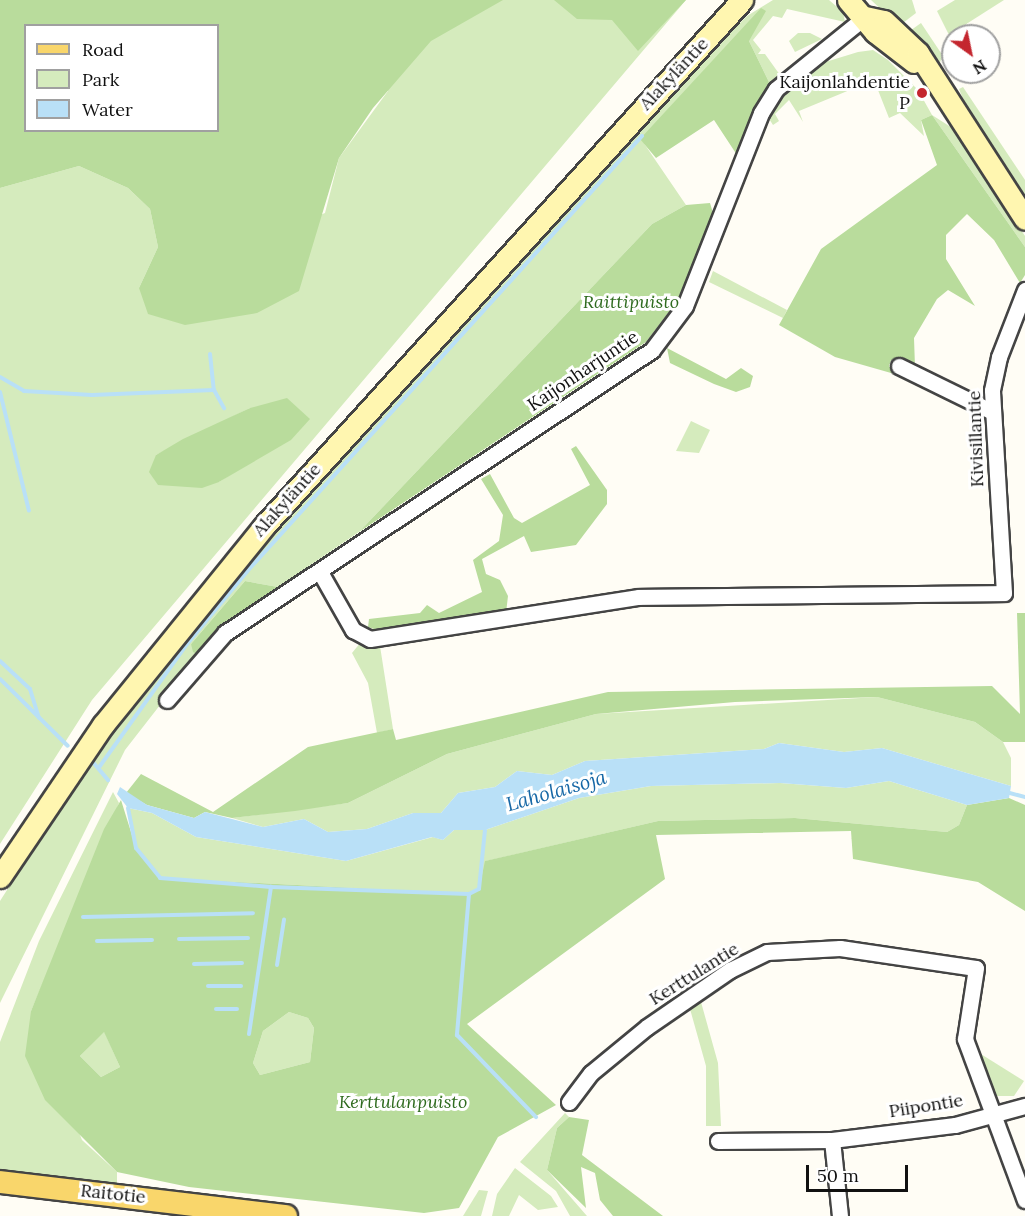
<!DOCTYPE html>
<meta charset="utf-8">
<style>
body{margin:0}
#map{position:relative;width:1025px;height:1216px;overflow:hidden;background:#fffdf5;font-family:Lora,serif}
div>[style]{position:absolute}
.green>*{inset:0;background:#d5ebbd}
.forest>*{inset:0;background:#b9dc9c}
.water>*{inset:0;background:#b9e0f7}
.stream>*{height:4px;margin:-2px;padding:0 2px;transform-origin:2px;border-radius:2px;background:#b9e0f7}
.roads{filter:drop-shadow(2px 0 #444) drop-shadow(-2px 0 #444) drop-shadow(0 2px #444) drop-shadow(0 -2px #444)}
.street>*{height:15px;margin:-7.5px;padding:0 7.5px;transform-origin:7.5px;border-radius:7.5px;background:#fff}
.secondary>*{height:21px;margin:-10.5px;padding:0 10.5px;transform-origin:10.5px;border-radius:10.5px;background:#fff6b0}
.primary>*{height:22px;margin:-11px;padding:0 11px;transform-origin:11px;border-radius:11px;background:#f9d66b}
.dots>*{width:16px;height:16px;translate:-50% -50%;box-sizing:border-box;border:3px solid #fff;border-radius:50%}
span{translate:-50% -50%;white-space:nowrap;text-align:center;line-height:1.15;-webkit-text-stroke:6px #fff;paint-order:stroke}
.street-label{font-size:18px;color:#111}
.poi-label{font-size:18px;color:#111}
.right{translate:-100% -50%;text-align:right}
.park-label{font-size:18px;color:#2f6b1f;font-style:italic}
.water-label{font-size:20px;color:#1768a6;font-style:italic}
.legend{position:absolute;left:24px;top:24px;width:195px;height:108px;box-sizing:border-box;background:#fff;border:2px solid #a0a0a0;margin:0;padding:8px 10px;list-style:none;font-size:18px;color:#111}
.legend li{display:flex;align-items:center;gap:12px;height:30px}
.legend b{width:30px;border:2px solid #a0a0a0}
.north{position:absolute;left:941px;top:24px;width:60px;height:60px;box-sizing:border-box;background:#fff;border:2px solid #a0a0a0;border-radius:50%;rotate:147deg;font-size:16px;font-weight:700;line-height:24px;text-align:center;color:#111}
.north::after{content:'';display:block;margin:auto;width:21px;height:27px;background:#c4262e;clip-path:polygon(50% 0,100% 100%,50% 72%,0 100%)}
.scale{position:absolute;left:806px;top:1165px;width:102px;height:27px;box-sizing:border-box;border:3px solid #111;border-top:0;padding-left:8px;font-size:18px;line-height:21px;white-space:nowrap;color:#111;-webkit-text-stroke:4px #fff;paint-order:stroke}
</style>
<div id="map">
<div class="green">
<div style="clip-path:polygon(evenodd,0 0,686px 0,92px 700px,0 844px,0 188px,79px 166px,128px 188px,150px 209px,158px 247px,139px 288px,325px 213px,339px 158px,388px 91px,218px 26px,26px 26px,26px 130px,0 151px,0 0,250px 408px,247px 464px,219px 482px,156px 455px,250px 408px)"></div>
<div style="clip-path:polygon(773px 0,829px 0,843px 12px,845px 22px,787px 9px,782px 18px,773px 16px,753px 40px,761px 50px,758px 54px,765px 54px,780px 75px,758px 107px,737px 155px,754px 105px,769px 82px,749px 41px,641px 139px,686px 205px,652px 224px,359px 532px,278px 587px,245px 581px,191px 644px,199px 655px,125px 750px,0 1003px,0 901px,72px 788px,182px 638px,649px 113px,747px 16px)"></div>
<div style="clip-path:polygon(871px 0,912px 0,916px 13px,899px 26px)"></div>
<div style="clip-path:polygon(955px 0,1004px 0,949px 35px,937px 11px)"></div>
<div style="clip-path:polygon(921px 23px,943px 56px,940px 62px,907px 33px)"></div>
<div style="clip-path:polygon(798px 33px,810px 33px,822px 39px,795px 52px,789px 41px)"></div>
<div style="clip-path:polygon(858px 52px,873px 50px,888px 60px,918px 90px,932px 115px,957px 131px,1025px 236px,1025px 247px,932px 115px,921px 120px,924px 136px,900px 113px,889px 118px,874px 80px,799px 111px,803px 122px,789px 100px,775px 114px,779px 121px,773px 125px,766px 114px,784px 90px,819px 64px)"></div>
<div style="clip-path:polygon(963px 87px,1025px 180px,1025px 201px,973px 123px,959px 89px)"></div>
<div style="clip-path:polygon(713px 271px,787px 310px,783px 318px,709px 282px)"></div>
<div style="clip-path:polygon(691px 421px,710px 430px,699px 453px,676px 451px)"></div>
<div style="clip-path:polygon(361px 642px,380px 646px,393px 729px,377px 733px,368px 683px,352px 653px)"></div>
<div style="clip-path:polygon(877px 697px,975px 722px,1003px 742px,1011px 758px,1011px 786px,882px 748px,844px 752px,779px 743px,764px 749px,585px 761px,552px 775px,517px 771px,495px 787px,458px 793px,441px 813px,413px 813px,367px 829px,328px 832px,304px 819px,263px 827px,232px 818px,348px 803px,447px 754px,596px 714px)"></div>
<div style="clip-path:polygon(889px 781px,967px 805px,959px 825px,947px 832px,795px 818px,658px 821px,486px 861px,479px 889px,469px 894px,160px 878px,136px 848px,128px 808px,152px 813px,196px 837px,346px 861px,433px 837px,443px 840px,454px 830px,485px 830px,579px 798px,651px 786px,780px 783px,846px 788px)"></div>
<div style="clip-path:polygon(113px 792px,119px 803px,31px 1011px,82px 1140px,117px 1172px,117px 1186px,0 1171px,0 1042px,39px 941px)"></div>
<div style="clip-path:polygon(701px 1002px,718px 1063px,721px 1126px,706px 1126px,706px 1066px,690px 1009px)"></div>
<div style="clip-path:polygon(289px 1012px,308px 1018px,314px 1028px,310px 1062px,260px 1075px,253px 1063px,263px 1031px)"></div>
<div style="clip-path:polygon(104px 1031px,120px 1067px,101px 1077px,80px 1056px)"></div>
<div style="clip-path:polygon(976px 1051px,1024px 1081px,1014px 1096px,991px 1096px)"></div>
<div style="clip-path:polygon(565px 1113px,569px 1117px,557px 1128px,547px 1170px,587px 1216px,570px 1216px,556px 1191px,520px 1162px)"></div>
<div style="clip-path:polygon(515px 1168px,551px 1196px,558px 1207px,538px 1210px,519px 1195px,509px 1216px,492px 1216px,497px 1194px)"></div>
<div style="clip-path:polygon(479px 1190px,488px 1191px,481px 1216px,463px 1216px)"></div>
</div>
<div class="forest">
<div style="clip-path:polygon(evenodd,0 0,503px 0,431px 41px,373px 108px,339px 158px,299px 291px,257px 313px,185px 325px,148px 314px,139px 288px,158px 247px,150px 209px,128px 188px,79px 166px,0 188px,0 0,26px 26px,218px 26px,218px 130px,26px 130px,26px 26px)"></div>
<div style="clip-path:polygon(554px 0,686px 0,638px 51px,612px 20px,577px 19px)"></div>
<div style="clip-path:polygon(761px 8px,766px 11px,749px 41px,769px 82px,737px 155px,714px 120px,656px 158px,640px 139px)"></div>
<div style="clip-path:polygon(932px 115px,1025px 247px,1025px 275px,1020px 283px,994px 240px,967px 214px,946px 235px,946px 259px,975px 306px,948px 290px,937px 299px,914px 338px,915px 367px,901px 357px,891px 360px,889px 366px,898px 375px,835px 357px,779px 325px,821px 249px,937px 165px,921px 120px)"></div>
<div style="clip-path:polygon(710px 203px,713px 213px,678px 300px,646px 342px,359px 532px,652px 224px,686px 205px)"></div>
<div style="clip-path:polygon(667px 348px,726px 379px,741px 368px,753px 376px,750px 387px,736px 392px,714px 384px,670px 363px)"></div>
<div style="clip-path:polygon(287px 398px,310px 419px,291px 440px,219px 482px,202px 488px,158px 485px,149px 472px,156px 455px,183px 439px,250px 408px)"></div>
<div style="clip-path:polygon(576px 446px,607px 490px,607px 504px,576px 545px,531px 552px,524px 536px,482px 559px,486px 574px,500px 580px,508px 596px,506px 613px,380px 631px,368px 627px,369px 619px,420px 613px,427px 605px,439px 613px,482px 592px,473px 560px,499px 541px,503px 515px,481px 479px,490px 474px,514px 518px,522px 523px,590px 485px,571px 449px)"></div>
<div style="clip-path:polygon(245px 581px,278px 587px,220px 627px,199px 655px,193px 652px,191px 644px)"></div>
<div style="clip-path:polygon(1017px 613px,1025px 613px,1025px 742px,1003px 742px,975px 722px,877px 697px,735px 702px,596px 714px,447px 754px,348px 803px,295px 811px,232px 818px,205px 812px,194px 818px,147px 805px,126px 793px,141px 774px,213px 812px,308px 747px,393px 729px,396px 740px,608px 692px,992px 686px,1020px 714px)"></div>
<div style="clip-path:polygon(evenodd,1009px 798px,1025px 805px,1025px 911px,978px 882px,853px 859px,851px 831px,656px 835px,665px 879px,467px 1024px,556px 1105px,498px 1137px,459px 1208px,424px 1213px,189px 1187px,117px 1172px,45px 1100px,25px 1056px,31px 1011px,104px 829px,121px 800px,136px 848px,160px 878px,469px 894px,479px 889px,485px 861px,658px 821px,795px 818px,947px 832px,959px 825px,967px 805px,1009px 798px,289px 1012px,308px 1018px,314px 1028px,310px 1062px,260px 1075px,253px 1063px,263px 1031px,289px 1012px,1009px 798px,104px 1032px,120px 1067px,101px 1077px,80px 1056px,104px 1032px)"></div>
<div style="clip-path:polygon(569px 1117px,589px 1120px,582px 1155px,663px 1216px,613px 1216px,600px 1200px,595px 1173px,581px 1167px,586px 1208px,547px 1170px,557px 1128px)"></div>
</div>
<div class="water">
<div style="clip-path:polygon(779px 743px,844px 752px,882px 748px,1011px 786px,1009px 798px,967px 805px,889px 781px,846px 788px,780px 783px,651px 786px,579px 798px,485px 830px,454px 830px,443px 840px,432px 837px,346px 861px,196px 837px,152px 813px,128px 808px,117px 794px,120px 787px,147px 805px,194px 818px,205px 812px,263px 827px,304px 819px,328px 832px,367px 829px,413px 813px,441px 813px,458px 793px,495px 787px,517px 771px,552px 775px,585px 761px,764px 749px)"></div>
</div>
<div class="stream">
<div style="left:210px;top:354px;width:36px;rotate:84deg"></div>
<div style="left:214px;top:390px;width:21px;rotate:61deg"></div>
<div style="left:0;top:377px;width:28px;rotate:30deg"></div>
<div style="left:24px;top:391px;width:68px;rotate:3.4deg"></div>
<div style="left:92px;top:395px;width:122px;rotate:-2.3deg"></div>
<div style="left:0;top:392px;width:122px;rotate:76.3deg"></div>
<div style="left:0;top:661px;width:41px;rotate:43deg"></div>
<div style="left:30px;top:689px;width:30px;rotate:73deg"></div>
<div style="left:0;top:679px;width:95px;rotate:44.6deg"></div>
<div style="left:92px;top:761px;width:25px;rotate:50deg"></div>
<div style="left:100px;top:766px;width:150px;rotate:-54.5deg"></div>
<div style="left:187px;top:644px;width:100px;rotate:-50.3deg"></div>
<div style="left:251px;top:567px;width:582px;rotate:-47.79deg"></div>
<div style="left:1006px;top:792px;width:20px;rotate:15deg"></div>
<div style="left:128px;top:808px;width:41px;rotate:78.7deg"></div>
<div style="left:136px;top:848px;width:38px;rotate:51deg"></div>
<div style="left:160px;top:878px;width:111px;rotate:4.6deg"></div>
<div style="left:271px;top:887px;width:198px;rotate:2deg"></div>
<div style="left:469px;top:894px;width:11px;rotate:-27deg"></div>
<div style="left:479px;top:889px;width:59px;rotate:-84.2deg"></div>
<div style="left:469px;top:894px;width:142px;rotate:94.9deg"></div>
<div style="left:457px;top:1035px;width:114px;rotate:46.1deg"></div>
<div style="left:83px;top:917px;width:170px;rotate:-1.3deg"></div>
<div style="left:179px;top:939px;width:69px;rotate:-0.8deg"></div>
<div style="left:97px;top:941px;width:55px;rotate:-1deg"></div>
<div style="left:194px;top:964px;width:48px;rotate:-1.2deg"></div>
<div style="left:277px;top:965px;width:46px;rotate:-81.2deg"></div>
<div style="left:208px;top:986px;width:33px"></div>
<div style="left:216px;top:1009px;width:21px"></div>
<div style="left:249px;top:1034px;width:149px;rotate:-81.5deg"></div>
</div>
<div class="roads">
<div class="street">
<div style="left:899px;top:366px;width:102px;rotate:26.1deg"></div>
<div style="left:320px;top:572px;width:67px;rotate:60.4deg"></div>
<div style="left:353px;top:630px;width:19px;rotate:28deg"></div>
<div style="left:370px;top:639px;width:272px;rotate:-8.9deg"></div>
<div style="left:639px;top:597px;width:365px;rotate:-0.6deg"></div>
<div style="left:1004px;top:593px;width:203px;rotate:-93.4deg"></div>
<div style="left:992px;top:390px;width:34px;rotate:-78deg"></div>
<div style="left:999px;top:357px;width:72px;rotate:-68.8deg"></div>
<div style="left:167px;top:700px;width:89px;rotate:-49.1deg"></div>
<div style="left:225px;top:633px;width:512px;rotate:-33.53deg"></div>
<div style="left:652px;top:350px;width:55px;rotate:-53.1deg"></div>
<div style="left:685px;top:306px;width:207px;rotate:-68.5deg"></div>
<div style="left:761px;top:113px;width:28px;rotate:-58deg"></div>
<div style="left:776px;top:89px;width:114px;rotate:-39deg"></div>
<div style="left:569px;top:1102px;width:36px;rotate:-53deg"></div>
<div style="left:591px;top:1073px;width:72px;rotate:-39.4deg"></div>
<div style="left:647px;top:1027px;width:101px;rotate:-34.5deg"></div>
<div style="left:730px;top:970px;width:41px;rotate:-25.9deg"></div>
<div style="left:767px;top:952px;width:73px;rotate:-3.1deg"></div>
<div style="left:840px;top:948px;width:137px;rotate:8.4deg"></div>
<div style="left:976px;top:968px;width:72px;rotate:98.8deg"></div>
<div style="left:965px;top:1039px;width:172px;rotate:69.6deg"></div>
<div style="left:718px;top:1141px;width:114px;rotate:-0.5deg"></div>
<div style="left:840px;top:1216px;width:76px;rotate:-96deg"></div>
<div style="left:832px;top:1140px;width:124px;rotate:-7deg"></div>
<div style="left:955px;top:1125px;width:73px;rotate:-15.2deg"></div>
</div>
<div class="secondary">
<div style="left:848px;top:0;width:42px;rotate:49.8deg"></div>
<div style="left:875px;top:32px;width:49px;rotate:37.6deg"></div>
<div style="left:865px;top:17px;width:19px;rotate:12deg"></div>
<div style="left:884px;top:21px;width:47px;rotate:43.3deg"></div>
<div style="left:918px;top:53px;width:197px;rotate:57.2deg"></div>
<div style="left:0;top:877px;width:184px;rotate:-55.9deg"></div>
<div style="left:103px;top:725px;width:256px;rotate:-51deg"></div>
<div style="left:264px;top:526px;width:711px;rotate:-47.74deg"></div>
</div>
<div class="primary">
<div style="left:0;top:1182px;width:288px;rotate:6.8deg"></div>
</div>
</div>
<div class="dots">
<div style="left:922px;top:93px;background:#c4262e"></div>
</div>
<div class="street-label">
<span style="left:674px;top:74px;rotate:-47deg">Alakyläntie</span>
<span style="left:583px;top:371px;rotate:-34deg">Kaijonharjuntie</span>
<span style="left:976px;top:439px;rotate:-92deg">Kivisillantie</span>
<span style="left:287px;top:500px;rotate:-48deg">Alakyläntie</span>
<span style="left:694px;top:974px;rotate:-32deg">Kerttulantie</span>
<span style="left:926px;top:1106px;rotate:-9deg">Piipontie</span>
<span style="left:113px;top:1194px;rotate:6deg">Raitotie</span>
</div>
<div class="poi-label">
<span class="right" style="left:910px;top:93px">Kaijonlahdentie<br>P</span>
</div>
<div class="park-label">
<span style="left:631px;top:302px">Raittipuisto</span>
<span style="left:403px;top:1102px">Kerttulanpuisto</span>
</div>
<div class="water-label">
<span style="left:556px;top:790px;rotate:-16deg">Laholaisoja</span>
</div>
<ul class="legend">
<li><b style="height:8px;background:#f9d66b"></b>Road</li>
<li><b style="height:16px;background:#d5ebbd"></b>Park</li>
<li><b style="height:16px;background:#b9e0f7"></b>Water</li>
</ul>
<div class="north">N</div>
<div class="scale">50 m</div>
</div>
